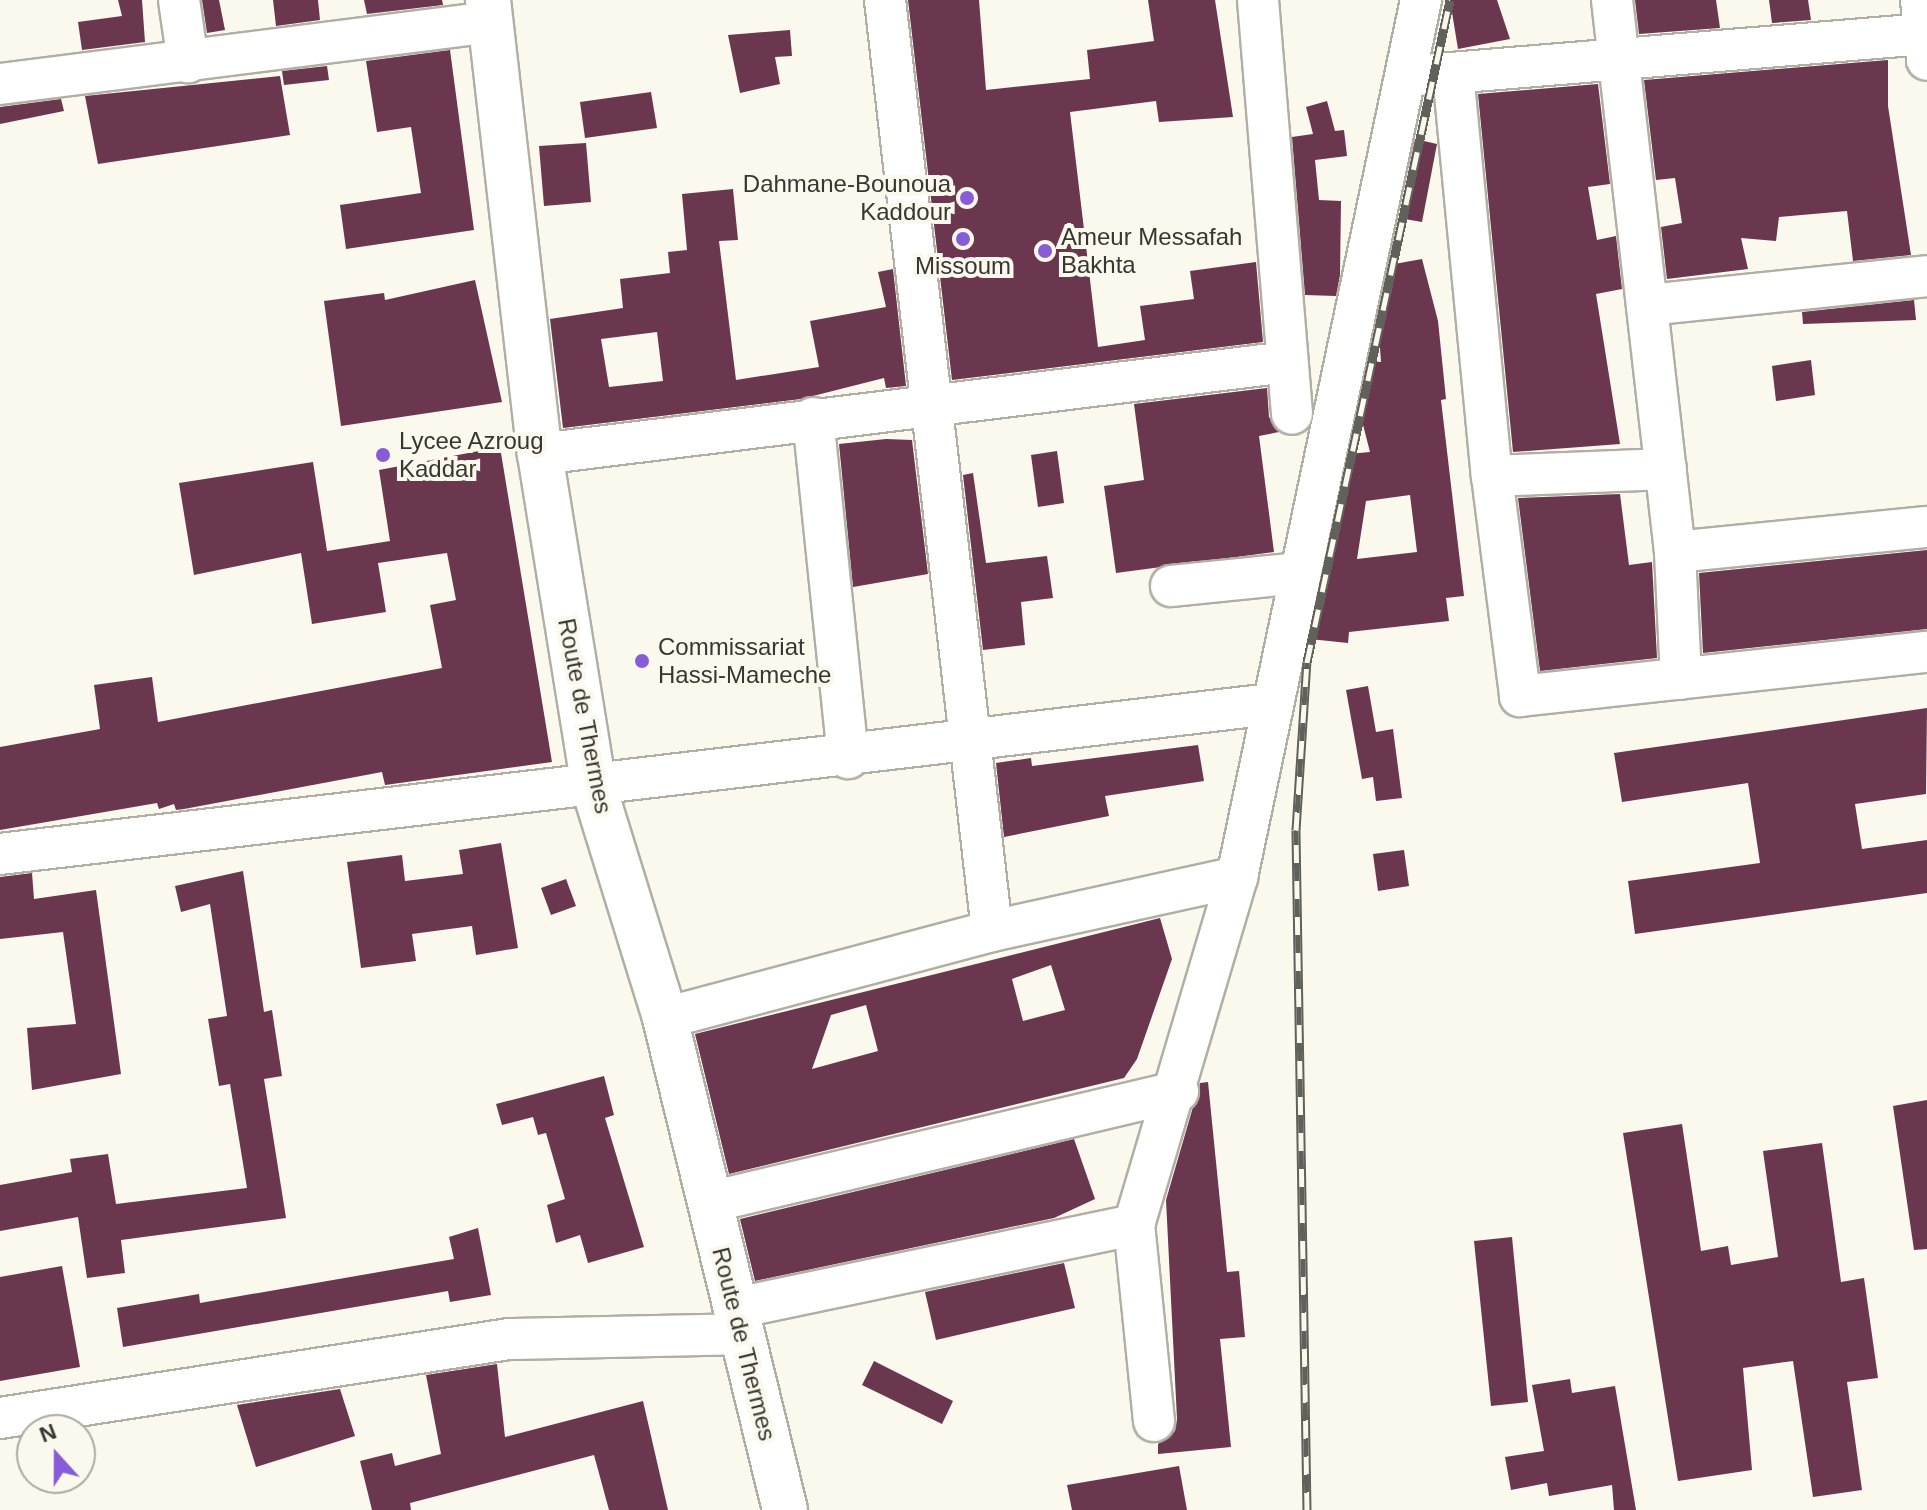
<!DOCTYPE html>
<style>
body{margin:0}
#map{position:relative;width:1927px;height:1510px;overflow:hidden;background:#fbf8ed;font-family:Helvetica,sans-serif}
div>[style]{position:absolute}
.building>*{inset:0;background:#6a374f}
.roads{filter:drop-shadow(2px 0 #b1aea4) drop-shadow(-2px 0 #b1aea4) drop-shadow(0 2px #b1aea4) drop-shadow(0 -2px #b1aea4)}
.minor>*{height:40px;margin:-20px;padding:0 20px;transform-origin:20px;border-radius:20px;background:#fff}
.major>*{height:44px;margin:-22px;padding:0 22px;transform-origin:22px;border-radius:22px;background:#fff}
.rail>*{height:9px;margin-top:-4.5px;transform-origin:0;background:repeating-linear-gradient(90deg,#fbf8ed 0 18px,#61605a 0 36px);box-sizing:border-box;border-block:2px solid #61605a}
.dots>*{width:22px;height:22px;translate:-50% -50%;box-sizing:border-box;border:4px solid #fbf8ed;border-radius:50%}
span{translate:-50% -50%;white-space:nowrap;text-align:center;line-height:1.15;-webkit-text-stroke:8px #fbf8ed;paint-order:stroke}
.poi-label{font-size:24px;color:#373632}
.right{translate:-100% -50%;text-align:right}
.left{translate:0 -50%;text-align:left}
.street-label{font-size:24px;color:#373632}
.north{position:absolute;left:16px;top:1414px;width:80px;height:80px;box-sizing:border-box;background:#fbf8ed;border:2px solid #adaaa2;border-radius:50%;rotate:339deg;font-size:22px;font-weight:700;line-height:32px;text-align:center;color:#373632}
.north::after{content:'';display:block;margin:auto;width:28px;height:36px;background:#865dd7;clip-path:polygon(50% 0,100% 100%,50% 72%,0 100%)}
</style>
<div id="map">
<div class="building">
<div style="clip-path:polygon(118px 0,142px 0,145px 42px,82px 50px,78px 22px,122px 16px)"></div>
<div style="clip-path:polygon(202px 0,219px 0,225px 30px,207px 33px)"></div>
<div style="clip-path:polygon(273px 0,318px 0,320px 20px,276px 26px)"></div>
<div style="clip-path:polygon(364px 0,442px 0,443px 5px,367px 14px)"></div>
<div style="clip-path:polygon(908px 0,979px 0,986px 90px,1090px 79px,1087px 50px,1154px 41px,1148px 0,1215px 0,1233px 117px,1159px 122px,1156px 101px,1070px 112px,1098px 347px,1145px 340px,1140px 306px,1194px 299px,1190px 271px,1256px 262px,1263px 342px,952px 380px)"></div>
<div style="clip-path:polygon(1450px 0,1497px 0,1510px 39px,1458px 49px)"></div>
<div style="clip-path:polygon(1635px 0,1716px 0,1720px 28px,1639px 34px)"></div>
<div style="clip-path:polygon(1769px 0,1808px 0,1811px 20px,1772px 23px)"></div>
<div style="clip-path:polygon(790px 30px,792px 56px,775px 57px,780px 84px,740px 93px,728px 35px)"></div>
<div style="clip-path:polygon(450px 50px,474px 230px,346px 249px,340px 205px,421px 193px,411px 127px,377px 132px,366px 61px)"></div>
<div style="clip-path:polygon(1888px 60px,1888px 106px,1911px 255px,1853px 261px,1847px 211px,1779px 217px,1776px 241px,1741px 238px,1748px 269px,1667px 279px,1661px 227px,1682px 223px,1675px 178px,1656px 180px,1644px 80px)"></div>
<div style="clip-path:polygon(327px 66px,329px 80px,284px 85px,282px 71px)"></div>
<div style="clip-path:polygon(280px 76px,290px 135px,98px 164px,85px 96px)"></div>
<div style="clip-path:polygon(1598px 84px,1610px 184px,1588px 187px,1597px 240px,1616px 236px,1622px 289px,1596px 294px,1620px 444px,1513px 452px,1478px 94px)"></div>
<div style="clip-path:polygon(651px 92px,657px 128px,585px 138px,580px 102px)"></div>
<div style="clip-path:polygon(61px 99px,64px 111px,0 124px,0 107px)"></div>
<div style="clip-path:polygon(1327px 101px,1335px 131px,1344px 130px,1347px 156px,1315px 160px,1319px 200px,1341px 201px,1340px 275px,1336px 296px,1305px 295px,1292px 137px,1313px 134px,1306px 107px)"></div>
<div style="clip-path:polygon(1415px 139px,1437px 144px,1422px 222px,1399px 218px)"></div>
<div style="clip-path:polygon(586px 143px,591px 202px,544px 206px,539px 146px)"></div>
<div style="clip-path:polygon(evenodd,733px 189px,738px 240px,719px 241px,736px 380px,819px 367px,810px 321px,886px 307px,878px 272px,893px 269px,906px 386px,886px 388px,884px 378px,801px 399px,563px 428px,550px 319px,623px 308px,620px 279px,670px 273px,668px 252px,687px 250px,682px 194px,733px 189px,657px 332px,663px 381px,609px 387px,601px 339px,657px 332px)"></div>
<div style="clip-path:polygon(evenodd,1422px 259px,1438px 321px,1446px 399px,1441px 400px,1464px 596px,1446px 598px,1449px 621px,1349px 632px,1348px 643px,1310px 639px,1349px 454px,1370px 452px,1359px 409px,1369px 361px,1381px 362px,1378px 319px,1389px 265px,1422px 259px,1410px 495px,1417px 552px,1357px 559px,1366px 501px,1410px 495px)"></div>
<div style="clip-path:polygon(475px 280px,502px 402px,341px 426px,324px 301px,384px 293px,385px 300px)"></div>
<div style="clip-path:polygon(1914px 300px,1916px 320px,1803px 324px,1802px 312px)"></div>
<div style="clip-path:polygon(1811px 360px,1815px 395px,1776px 401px,1772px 366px)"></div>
<div style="clip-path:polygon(1267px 388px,1269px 417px,1279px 432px,1259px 436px,1274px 552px,1116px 573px,1104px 486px,1144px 480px,1134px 404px)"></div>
<div style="clip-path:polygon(886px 439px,912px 440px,928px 574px,853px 587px,839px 444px)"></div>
<div style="clip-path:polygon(500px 447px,552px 762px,385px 785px,382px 772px,184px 809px,176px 810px,174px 804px,159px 809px,157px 803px,0 830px,0 747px,100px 729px,94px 685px,152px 677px,158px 722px,442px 668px,430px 605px,456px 600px,447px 553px,378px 563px,386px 612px,312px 624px,301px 553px,194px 575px,179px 483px,313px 462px,327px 551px,390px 541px,379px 470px)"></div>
<div style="clip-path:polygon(1057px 451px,1064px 503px,1038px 507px,1031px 455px)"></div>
<div style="clip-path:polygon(973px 473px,986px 563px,1047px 556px,1053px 598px,1021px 602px,1025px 645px,983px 650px,963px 475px)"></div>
<div style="clip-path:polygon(1620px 494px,1629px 565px,1652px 562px,1657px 658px,1540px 671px,1518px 498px)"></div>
<div style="clip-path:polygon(1927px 550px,1927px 629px,1703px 653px,1699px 573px)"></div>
<div style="clip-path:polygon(1368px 686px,1376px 732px,1393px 729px,1402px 798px,1376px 801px,1373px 777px,1362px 779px,1346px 690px)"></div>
<div style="clip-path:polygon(1927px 708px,1926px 794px,1855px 804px,1862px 849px,1927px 840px,1927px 893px,1635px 934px,1628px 881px,1760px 863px,1748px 783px,1622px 802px,1614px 753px)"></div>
<div style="clip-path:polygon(1198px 745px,1204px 781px,1105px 796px,1109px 816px,1004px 837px,996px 763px,1031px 758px,1032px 766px)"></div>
<div style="clip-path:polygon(501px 843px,518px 948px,476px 955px,472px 926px,412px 934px,416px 961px,361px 968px,347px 862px,402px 855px,405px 881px,463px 874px,459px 850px)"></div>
<div style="clip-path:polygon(1404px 850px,1409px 886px,1378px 891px,1373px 854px)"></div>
<div style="clip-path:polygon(243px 871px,264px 1012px,272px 1010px,282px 1076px,264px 1079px,286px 1218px,121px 1240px,125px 1273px,87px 1278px,78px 1217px,0 1231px,0 1185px,72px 1172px,70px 1159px,108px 1154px,116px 1204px,247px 1188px,230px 1084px,219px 1086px,208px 1019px,227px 1016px,210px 904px,181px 912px,175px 886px)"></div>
<div style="clip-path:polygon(32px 873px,34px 899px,96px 890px,121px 1074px,32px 1090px,27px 1028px,76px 1024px,63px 932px,0 939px,0 877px)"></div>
<div style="clip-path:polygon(566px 879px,576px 906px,551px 915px,541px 888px)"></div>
<div style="clip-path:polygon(evenodd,1160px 918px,1172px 959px,1137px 1059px,1124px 1078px,729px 1174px,695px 1034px,1160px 918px,1051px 965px,1065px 1010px,1023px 1021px,1012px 979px,1051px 965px,1160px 918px,866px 1005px,878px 1051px,812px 1069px,831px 1015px,866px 1005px)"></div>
<div style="clip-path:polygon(604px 1076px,614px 1115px,605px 1118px,644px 1247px,588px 1263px,580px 1235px,556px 1243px,547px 1205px,565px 1199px,546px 1133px,538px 1135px,533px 1117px,502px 1125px,496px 1104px)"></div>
<div style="clip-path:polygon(1208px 1082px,1227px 1272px,1239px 1271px,1245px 1337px,1220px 1339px,1231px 1447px,1158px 1454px,1158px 1444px,1175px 1431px,1177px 1419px,1166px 1200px,1200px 1083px)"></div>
<div style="clip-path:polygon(1927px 1100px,1927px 1249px,1914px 1250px,1893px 1106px)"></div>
<div style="clip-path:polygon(1682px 1124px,1701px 1251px,1728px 1246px,1731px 1265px,1778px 1257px,1763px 1151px,1822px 1143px,1841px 1282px,1864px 1278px,1878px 1378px,1847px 1382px,1862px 1490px,1813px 1497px,1793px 1361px,1743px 1368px,1752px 1470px,1678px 1481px,1623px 1133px)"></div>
<div style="clip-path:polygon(1074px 1139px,1095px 1199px,1054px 1218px,755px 1281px,740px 1219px)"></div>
<div style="clip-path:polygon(478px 1228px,491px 1295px,450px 1302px,448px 1291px,123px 1347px,117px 1308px,199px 1294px,200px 1303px,454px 1259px,449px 1237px)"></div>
<div style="clip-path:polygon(1512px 1237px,1528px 1402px,1491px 1406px,1474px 1241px)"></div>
<div style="clip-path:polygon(1064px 1263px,1075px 1308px,936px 1340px,925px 1292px)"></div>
<div style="clip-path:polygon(62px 1266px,80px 1367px,0 1381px,0 1277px)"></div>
<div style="clip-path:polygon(874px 1361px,953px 1401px,942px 1424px,862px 1385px)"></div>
<div style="clip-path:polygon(497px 1364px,505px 1437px,643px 1401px,668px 1510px,609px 1510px,594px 1455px,410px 1503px,411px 1510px,372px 1510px,360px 1461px,392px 1453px,395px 1466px,441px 1454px,426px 1375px)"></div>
<div style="clip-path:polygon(1570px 1379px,1572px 1393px,1615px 1386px,1636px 1510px,1614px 1510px,1612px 1485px,1549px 1496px,1547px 1483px,1511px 1490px,1505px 1457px,1544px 1451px,1532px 1385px)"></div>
<div style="clip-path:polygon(340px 1389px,355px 1436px,256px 1467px,237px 1405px)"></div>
<div style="clip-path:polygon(1179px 1466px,1187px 1510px,1072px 1510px,1067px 1485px)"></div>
</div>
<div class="roads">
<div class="minor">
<div style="left:179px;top:0;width:63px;rotate:81.7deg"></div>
<div style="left:885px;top:0;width:937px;rotate:83.44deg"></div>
<div style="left:1258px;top:0;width:415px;rotate:85.3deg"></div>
<div style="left:1612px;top:0;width:556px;rotate:83.49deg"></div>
<div style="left:1675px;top:552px;width:127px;rotate:87.3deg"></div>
<div style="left:1921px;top:0;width:60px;rotate:84.3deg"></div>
<div style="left:1453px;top:73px;width:405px;rotate:84.5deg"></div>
<div style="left:1492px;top:476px;width:222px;rotate:82.7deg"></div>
<div style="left:1520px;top:696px;width:409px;rotate:-6.2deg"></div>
<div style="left:1426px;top:75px;width:501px;rotate:-4.7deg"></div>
<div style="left:0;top:84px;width:493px;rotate:-7.2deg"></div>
<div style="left:1647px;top:305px;width:281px;rotate:-5.9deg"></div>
<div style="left:813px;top:418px;width:342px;rotate:84.1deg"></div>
<div style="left:540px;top:454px;width:753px;rotate:-7.02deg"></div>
<div style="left:1492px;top:476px;width:174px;rotate:-2.3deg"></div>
<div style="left:1675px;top:552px;width:253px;rotate:-5.7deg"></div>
<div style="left:1171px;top:586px;width:130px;rotate:-5.8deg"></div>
<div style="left:0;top:854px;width:1281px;rotate:-6.73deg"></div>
<div style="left:665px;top:1018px;width:338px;rotate:-14.9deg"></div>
<div style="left:992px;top:931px;width:251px;rotate:-12.4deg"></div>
<div style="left:710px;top:1202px;width:481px;rotate:-13.3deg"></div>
<div style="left:736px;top:1308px;width:407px;rotate:-11.8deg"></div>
<div style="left:0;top:1418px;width:515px;rotate:-8.82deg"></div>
<div style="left:509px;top:1339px;width:233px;rotate:-1.2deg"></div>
<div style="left:1154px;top:1421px;width:197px;rotate:-95.8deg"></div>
<div style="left:1134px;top:1225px;width:363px;rotate:-73.5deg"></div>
<div style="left:1237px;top:877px;width:896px;rotate:-78.15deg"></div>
</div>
<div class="major">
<div style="left:488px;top:0;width:457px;rotate:83.5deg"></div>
<div style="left:540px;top:454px;width:338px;rotate:80.8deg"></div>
<div style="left:594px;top:788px;width:241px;rotate:72.8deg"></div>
<div style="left:665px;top:1018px;width:506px;rotate:76.29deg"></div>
</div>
</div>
<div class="rail">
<div style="left:1307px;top:1510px;width:680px;rotate:-90.93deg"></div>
<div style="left:1296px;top:830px;width:168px;rotate:-86.3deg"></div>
<div style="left:1307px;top:662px;width:677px;rotate:-77.81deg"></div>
</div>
<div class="dots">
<div style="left:967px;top:198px;background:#865dd7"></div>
<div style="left:963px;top:239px;background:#865dd7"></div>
<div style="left:1045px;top:251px;background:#865dd7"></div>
<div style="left:383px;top:455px;background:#865dd7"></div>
<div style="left:642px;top:661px;background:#865dd7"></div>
</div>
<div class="poi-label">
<span class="right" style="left:951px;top:198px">Dahmane-Bounoua<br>Kaddour</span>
<span class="left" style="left:1061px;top:251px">Ameur Messafah<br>Bakhta</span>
<span style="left:963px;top:266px">Missoum</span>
<span class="left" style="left:399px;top:455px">Lycee Azroug<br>Kaddar</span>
<span class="left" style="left:658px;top:661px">Commissariat<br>Hassi-Mameche</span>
</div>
<div class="street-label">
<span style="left:585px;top:716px;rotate:79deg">Route de Thermes</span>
<span style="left:744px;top:1344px;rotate:76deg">Route de Thermes</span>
</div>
<div class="north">N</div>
</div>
